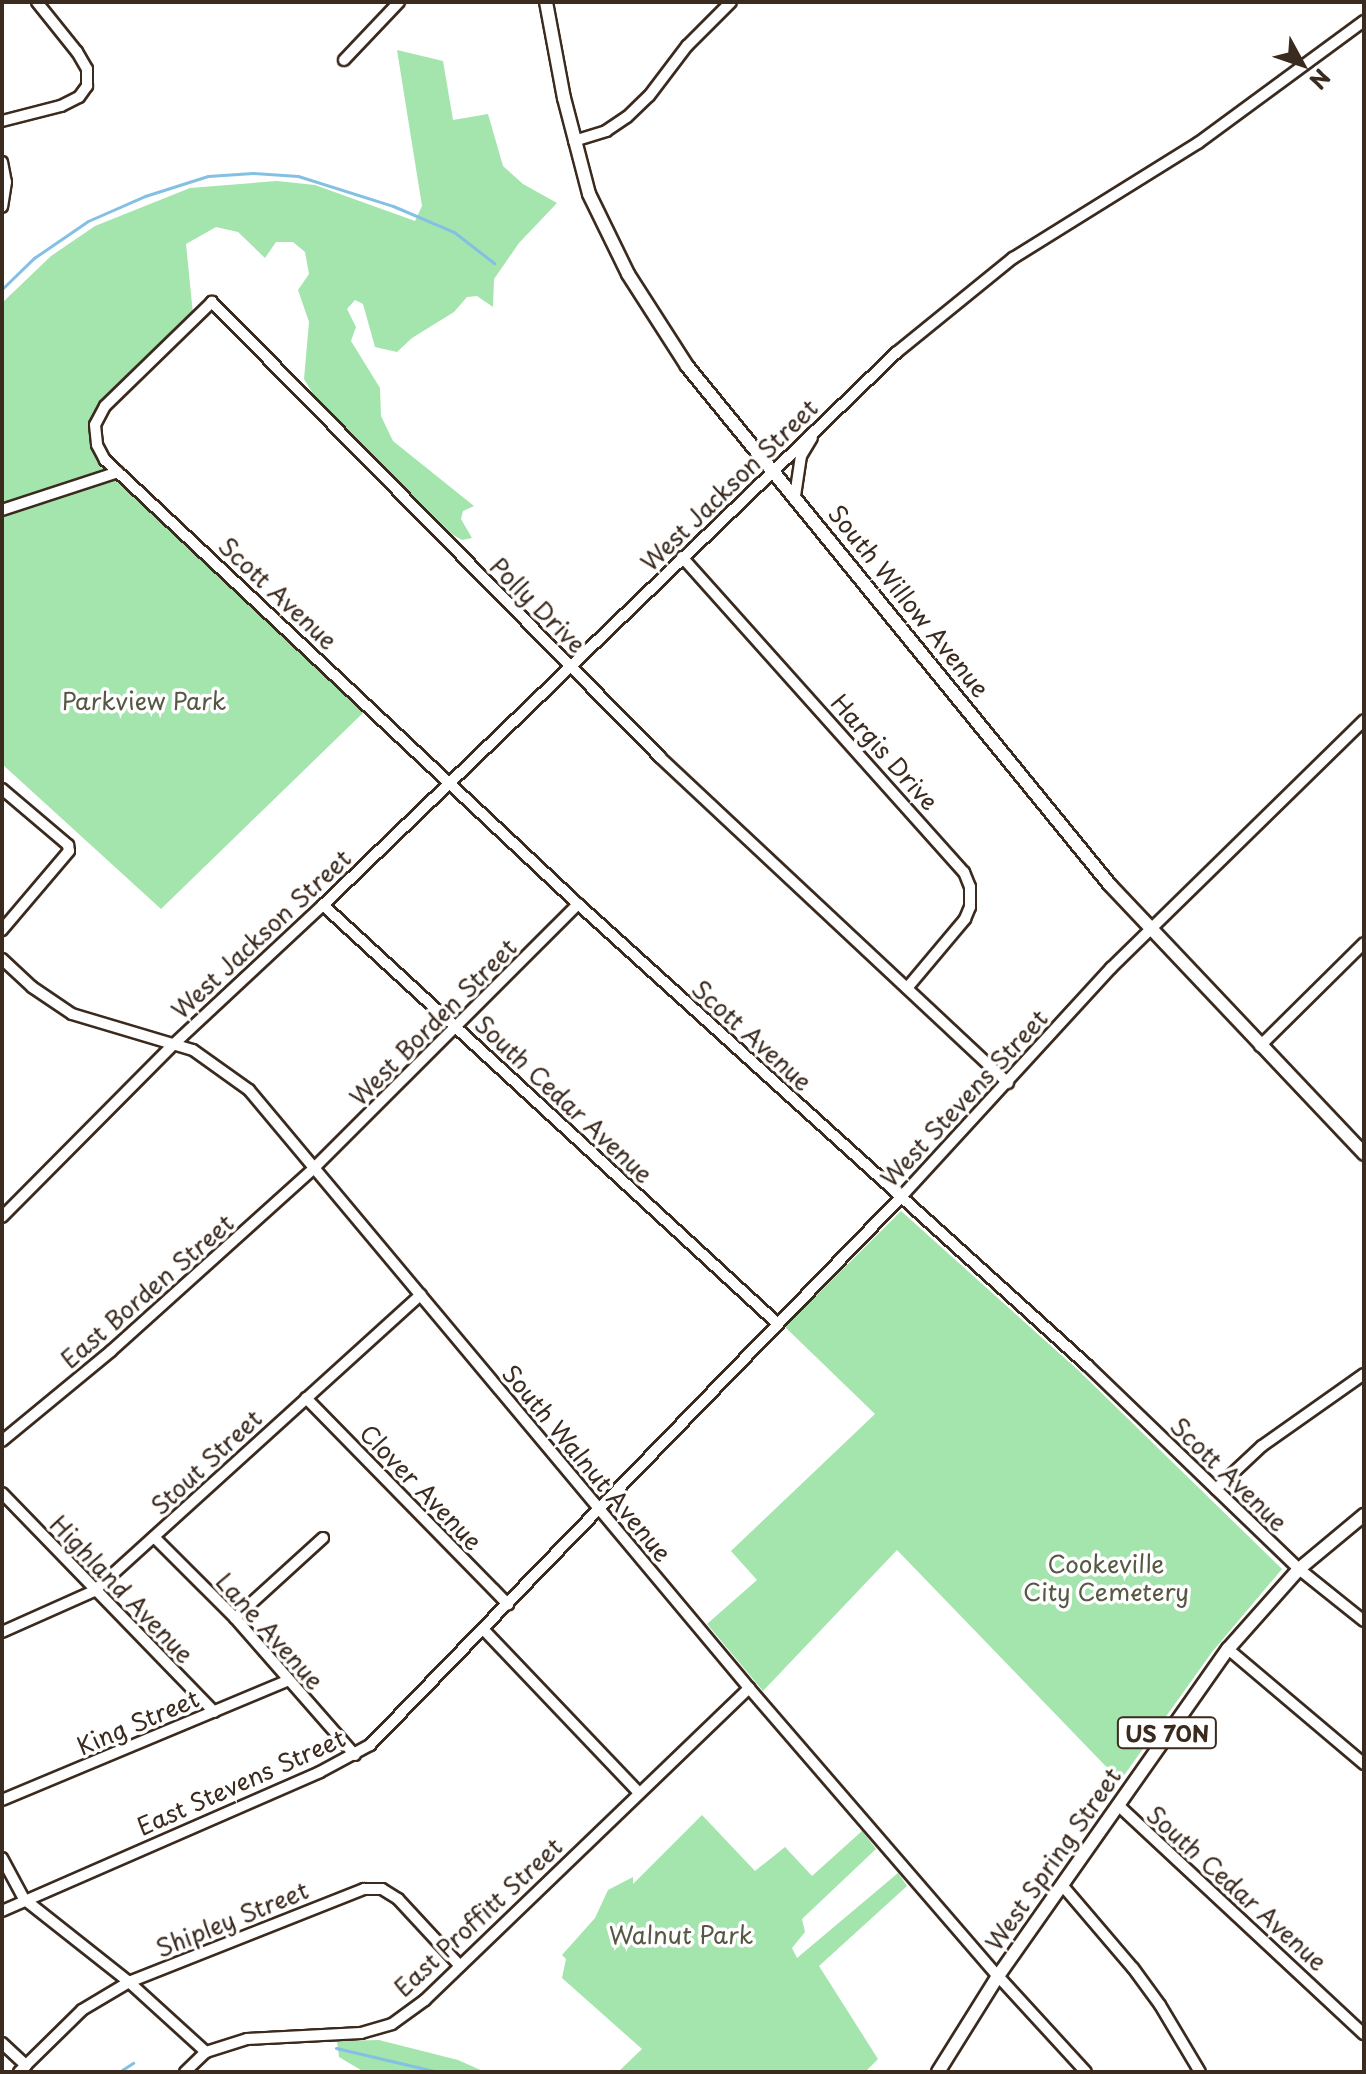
<!DOCTYPE html>
<style>
body{margin:0}
#map{position:relative;width:1366px;height:2074px;overflow:hidden;background:#fff;font-family:"Playpen Sans",sans-serif}
div>[style]{position:absolute}
.green>*{inset:0;background:#a4e4ad}
.stream>*{height:3px;margin:-1.5px;padding:0 1.5px;transform-origin:1.5px;border-radius:1.5px;background:#84c0e4}
.roads{filter:drop-shadow(2px 0 #3b2a1e) drop-shadow(-2px 0 #3b2a1e) drop-shadow(0 2px #3b2a1e) drop-shadow(0 -2px #3b2a1e)}
.minor>*{height:10px;margin:-5px;padding:0 5px;transform-origin:5px;border-radius:5px;background:#fff}
.major>*{height:12px;margin:-6px;padding:0 6px;transform-origin:6px;border-radius:6px;background:#fff}
span{translate:-50% -50%;white-space:nowrap;text-align:center;line-height:1.15;-webkit-text-stroke:7px #fff;paint-order:stroke}
.shield-label span{padding:2px 6px;background:#fff;border:2px solid;border-radius:6px;-webkit-text-stroke-width:0}
.shield-label{font-size:22px;color:#3b2a1e;font-weight:700}
.street-label{font-size:24px;color:#3b2a1e}
.park-label{font-size:24px;color:#555842}
.frame{position:absolute;inset:0;border:4px solid #3b2a1e;pointer-events:none}
.north{position:absolute;left:1262px;top:24px;width:80px;height:80px;-webkit-text-stroke:6px #fff;paint-order:stroke;rotate:130deg;font-size:22px;font-weight:700;line-height:32px;text-align:center;color:#3b2a1e}
.north::after{content:'';display:block;margin:auto;width:28px;height:36px;background:#3b2a1e;clip-path:polygon(50% 0,100% 100%,50% 72%,0 100%)}
</style>
<div id="map">
<div class="green">
<div style="clip-path:polygon(397px 50px,443px 61px,453px 120px,488px 114px,503px 166px,523px 184px,557px 203px,519px 243px,494px 279px,493px 307px,477px 296px,467px 297px,454px 312px,412px 338px,397px 352px,375px 347px,363px 304px,355px 300px,347px 309px,356px 327px,351px 341px,380px 388px,381px 416px,393px 441px,474px 506px,463px 511px,461px 519px,472px 538px,462px 540px,453px 535px,316px 399px,304px 379px,309px 322px,298px 290px,309px 274px,305px 252px,293px 242px,276px 242px,265px 258px,238px 232px,216px 227px,186px 244px,193px 314px,102px 402px,90px 422px,90px 445px,100px 466px,365px 711px,161px 909px,2px 764px,2px 303px,51px 256px,95px 226px,190px 188px,277px 181px,315px 185px,415px 221px,422px 206px)"></div>
<div style="clip-path:polygon(901px 1211px,1080px 1372px,1282px 1569px,1212px 1652px,1120px 1781px,897px 1550px,763px 1691px,707px 1624px,757px 1580px,731px 1551px,875px 1414px,785px 1327px)"></div>
<div style="clip-path:polygon(702px 1815px,755px 1871px,785px 1847px,812px 1876px,862px 1831px,876px 1849px,802px 1919px,805px 1932px,792px 1948px,797px 1958px,898px 1873px,907px 1886px,819px 1966px,878px 2059px,865px 2072px,618px 2072px,642px 2049px,562px 1978px,566px 1959px,562px 1955px,595px 1918px,608px 1890px,633px 1877px,633px 1884px)"></div>
<div style="clip-path:polygon(379px 2040px,458px 2060px,485px 2072px,364px 2072px,339px 2057px,337px 2041px)"></div>
</div>
<div class="stream">
<div style="left:2px;top:289px;width:45px;rotate:-44.1deg"></div>
<div style="left:34px;top:258px;width:65px;rotate:-34.4deg"></div>
<div style="left:88px;top:221px;width:62px;rotate:-23.7deg"></div>
<div style="left:145px;top:196px;width:66px;rotate:-17.6deg"></div>
<div style="left:208px;top:176px;width:45px;rotate:-3.8deg"></div>
<div style="left:253px;top:173px;width:45px;rotate:3.8deg"></div>
<div style="left:298px;top:176px;width:100px;rotate:17.5deg"></div>
<div style="left:393px;top:206px;width:66px;rotate:23.1deg"></div>
<div style="left:454px;top:232px;width:51px;rotate:37.8deg"></div>
<div style="left:336px;top:2048px;width:105px;rotate:13.2deg"></div>
<div style="left:119px;top:2072px;width:17px;rotate:-33deg"></div>
</div>
<div class="roads">
<div class="minor">
<div style="left:344px;top:60px;width:80px;rotate:-46.5deg"></div>
<div style="left:2px;top:121px;width:61px;rotate:-14.3deg"></div>
<div style="left:61px;top:106px;width:20px;rotate:-27deg"></div>
<div style="left:79px;top:97px;width:14px;rotate:-54deg"></div>
<div style="left:87px;top:86px;width:17px;rotate:-90deg"></div>
<div style="left:87px;top:69px;width:20px;rotate:-120deg"></div>
<div style="left:77px;top:52px;width:64px;rotate:-128.7deg"></div>
<div style="left:574px;top:141px;width:34px;rotate:-17deg"></div>
<div style="left:606px;top:131px;width:25px;rotate:-34deg"></div>
<div style="left:627px;top:117px;width:30px;rotate:-44deg"></div>
<div style="left:649px;top:96px;width:63px;rotate:-52.8deg"></div>
<div style="left:687px;top:46px;width:62px;rotate:-45deg"></div>
<div style="left:2px;top:162px;width:20px;rotate:79deg"></div>
<div style="left:6px;top:182px;width:25px;rotate:99deg"></div>
<div style="left:795px;top:496px;width:40px;rotate:-81.5deg"></div>
<div style="left:801px;top:456px;width:21px;rotate:-59deg"></div>
<div style="left:2px;top:510px;width:122px;rotate:-18.1deg"></div>
<div style="left:682px;top:557px;width:423px;rotate:48.2deg"></div>
<div style="left:964px;top:872px;width:16px;rotate:68deg"></div>
<div style="left:970px;top:887px;width:20px;rotate:90deg"></div>
<div style="left:970px;top:907px;width:13px;rotate:113deg"></div>
<div style="left:965px;top:919px;width:90px;rotate:130deg"></div>
<div style="left:2px;top:789px;width:87px;rotate:40.3deg"></div>
<div style="left:68px;top:845px;width:6px;rotate:81deg"></div>
<div style="left:69px;top:851px;width:104px;rotate:130.3deg"></div>
<div style="left:323px;top:905px;width:617px;rotate:42.64deg"></div>
<div style="left:2px;top:959px;width:41px;rotate:43deg"></div>
<div style="left:32px;top:987px;width:48px;rotate:34deg"></div>
<div style="left:72px;top:1014px;width:126px;rotate:16.6deg"></div>
<div style="left:193px;top:1050px;width:69px;rotate:35.5deg"></div>
<div style="left:249px;top:1090px;width:779px;rotate:50.1deg"></div>
<div style="left:749px;top:1688px;width:381px;rotate:49.2deg"></div>
<div style="left:998px;top:1976px;width:130px;rotate:47.5deg"></div>
<div style="left:1260px;top:1046px;width:146px;rotate:-44.7deg"></div>
<div style="left:1008px;top:1083px;width:477px;rotate:-136.9deg"></div>
<div style="left:660px;top:757px;width:639px;rotate:-134.56deg"></div>
<div style="left:212px;top:302px;width:149px;rotate:135.8deg"></div>
<div style="left:105px;top:406px;width:21px;rotate:118deg"></div>
<div style="left:95px;top:425px;width:20px;rotate:84deg"></div>
<div style="left:97px;top:445px;width:17px;rotate:62deg"></div>
<div style="left:105px;top:460px;width:649px;rotate:43.19deg"></div>
<div style="left:578px;top:904px;width:687px;rotate:42.17deg"></div>
<div style="left:1087px;top:1365px;width:294px;rotate:43.9deg"></div>
<div style="left:1299px;top:1569px;width:83px;rotate:38.7deg"></div>
<div style="left:2px;top:1217px;width:244px;rotate:-45.2deg"></div>
<div style="left:174px;top:1044px;width:204px;rotate:-43deg"></div>
<div style="left:323px;top:905px;width:796px;rotate:-43.93deg"></div>
<div style="left:896px;top:353px;width:151px;rotate:-39.1deg"></div>
<div style="left:1013px;top:258px;width:218px;rotate:-31.9deg"></div>
<div style="left:1198px;top:143px;width:206px;rotate:-36.3deg"></div>
<div style="left:306px;top:1398px;width:289px;rotate:45.6deg"></div>
<div style="left:2px;top:1441px;width:141px;rotate:-39.5deg"></div>
<div style="left:111px;top:1351px;width:275px;rotate:-42deg"></div>
<div style="left:315px;top:1167px;width:372px;rotate:-45deg"></div>
<div style="left:1216px;top:1489px;width:63px;rotate:-43.1deg"></div>
<div style="left:1262px;top:1446px;width:125px;rotate:-35.2deg"></div>
<div style="left:2px;top:1493px;width:305px;rotate:45.9deg"></div>
<div style="left:154px;top:1537px;width:115px;rotate:45deg"></div>
<div style="left:235px;top:1618px;width:182px;rotate:48.8deg"></div>
<div style="left:235px;top:1618px;width:119px;rotate:-42.3deg"></div>
<div style="left:483px;top:1629px;width:225px;rotate:46.4deg"></div>
<div style="left:2px;top:1632px;width:101px;rotate:-24deg"></div>
<div style="left:94px;top:1591px;width:441px;rotate:-42.2deg"></div>
<div style="left:1228px;top:1649px;width:178px;rotate:40.2deg"></div>
<div style="left:2px;top:1800px;width:311px;rotate:-22.7deg"></div>
<div style="left:1118px;top:1805px;width:336px;rotate:43deg"></div>
<div style="left:2px;top:1858px;width:47px;rotate:61.8deg"></div>
<div style="left:24px;top:1899px;width:134px;rotate:38.3deg"></div>
<div style="left:129px;top:1982px;width:104px;rotate:42.3deg"></div>
<div style="left:1062px;top:1885px;width:109px;rotate:49.5deg"></div>
<div style="left:1133px;top:1968px;width:46px;rotate:53.9deg"></div>
<div style="left:1160px;top:2005px;width:78px;rotate:59.2deg"></div>
<div style="left:2px;top:1911px;width:347px;rotate:-23.6deg"></div>
<div style="left:320px;top:1772px;width:57px;rotate:-28.4deg"></div>
<div style="left:370px;top:1745px;width:763px;rotate:-45.9deg"></div>
<div style="left:901px;top:1197px;width:311px;rotate:-47.5deg"></div>
<div style="left:1111px;top:968px;width:354px;rotate:-44.4deg"></div>
<div style="left:2px;top:2043px;width:33px;rotate:43deg"></div>
<div style="left:19px;top:2072px;width:88px;rotate:-44.5deg"></div>
<div style="left:82px;top:2010px;width:55px;rotate:-30.8deg"></div>
<div style="left:129px;top:1982px;width:253px;rotate:-21.6deg"></div>
<div style="left:364px;top:1889px;width:18px"></div>
<div style="left:382px;top:1889px;width:19px;rotate:32deg"></div>
<div style="left:398px;top:1899px;width:91px;rotate:47.2deg"></div>
<div style="left:185px;top:2072px;width:29px;rotate:-44deg"></div>
<div style="left:206px;top:2052px;width:43px;rotate:-17.6deg"></div>
<div style="left:247px;top:2039px;width:114px;rotate:-3deg"></div>
<div style="left:361px;top:2033px;width:32px;rotate:-16deg"></div>
<div style="left:392px;top:2024px;width:41px;rotate:-36deg"></div>
<div style="left:425px;top:2000px;width:450px;rotate:-43.9deg"></div>
</div>
<div class="major">
<div style="left:546px;top:2px;width:98px;rotate:79.4deg"></div>
<div style="left:564px;top:98px;width:99px;rotate:75.4deg"></div>
<div style="left:589px;top:194px;width:89px;rotate:64deg"></div>
<div style="left:628px;top:274px;width:109px;rotate:57.3deg"></div>
<div style="left:687px;top:366px;width:670px;rotate:50.82deg"></div>
<div style="left:1110px;top:885px;width:370px;rotate:46.6deg"></div>
<div style="left:938px;top:2072px;width:113px;rotate:-58deg"></div>
<div style="left:998px;top:1976px;width:400px;rotate:-54.9deg"></div>
<div style="left:1228px;top:1649px;width:107px;rotate:-48.4deg"></div>
<div style="left:1299px;top:1569px;width:85px;rotate:-39.7deg"></div>
</div>
</div>
<div class="shield-label">
<span style="left:1167px;top:1733px">US 70N</span>
</div>
<div class="street-label">
<span style="left:729px;top:485px;rotate:-44deg">West Jackson Street</span>
<span style="left:278px;top:593px;rotate:43deg">Scott Avenue</span>
<span style="left:909px;top:601px;rotate:51deg">South Willow Avenue</span>
<span style="left:538px;top:605px;rotate:45deg">Polly Drive</span>
<span style="left:885px;top:752px;rotate:48deg">Hargis Drive</span>
<span style="left:261px;top:934px;rotate:-43deg">West Jackson Street</span>
<span style="left:433px;top:1022px;rotate:-45deg">West Borden Street</span>
<span style="left:752px;top:1035px;rotate:42deg">Scott Avenue</span>
<span style="left:964px;top:1098px;rotate:-47deg">West Stevens Street</span>
<span style="left:564px;top:1099px;rotate:43deg">South Cedar Avenue</span>
<span style="left:147px;top:1291px;rotate:-41deg">East Borden Street</span>
<span style="left:206px;top:1462px;rotate:-43deg">Stout Street</span>
<span style="left:587px;top:1463px;rotate:50deg">South Walnut Avenue</span>
<span style="left:1229px;top:1474px;rotate:44deg">Scott Avenue</span>
<span style="left:421px;top:1487px;rotate:46deg">Clover Avenue</span>
<span style="left:122px;top:1589px;rotate:46deg">Highland Avenue</span>
<span style="left:270px;top:1631px;rotate:48deg">Lane Avenue</span>
<span style="left:138px;top:1722px;rotate:-23deg">King Street</span>
<span style="left:241px;top:1782px;rotate:-24deg">East Stevens Street</span>
<span style="left:1053px;top:1859px;rotate:-55deg">West Spring Street</span>
<span style="left:1237px;top:1888px;rotate:42deg">South Cedar Avenue</span>
<span style="left:478px;top:1917px;rotate:-43deg">East Proffitt Street</span>
<span style="left:232px;top:1919px;rotate:-22deg">Shipley Street</span>
</div>
<div class="park-label">
<span style="left:144px;top:701px">Parkview Park</span>
<span style="left:1106px;top:1578px">Cookeville<br>City Cemetery</span>
<span style="left:681px;top:1935px">Walnut Park</span>
</div>
<div class="frame"></div>
<div class="north">N</div>
</div>
